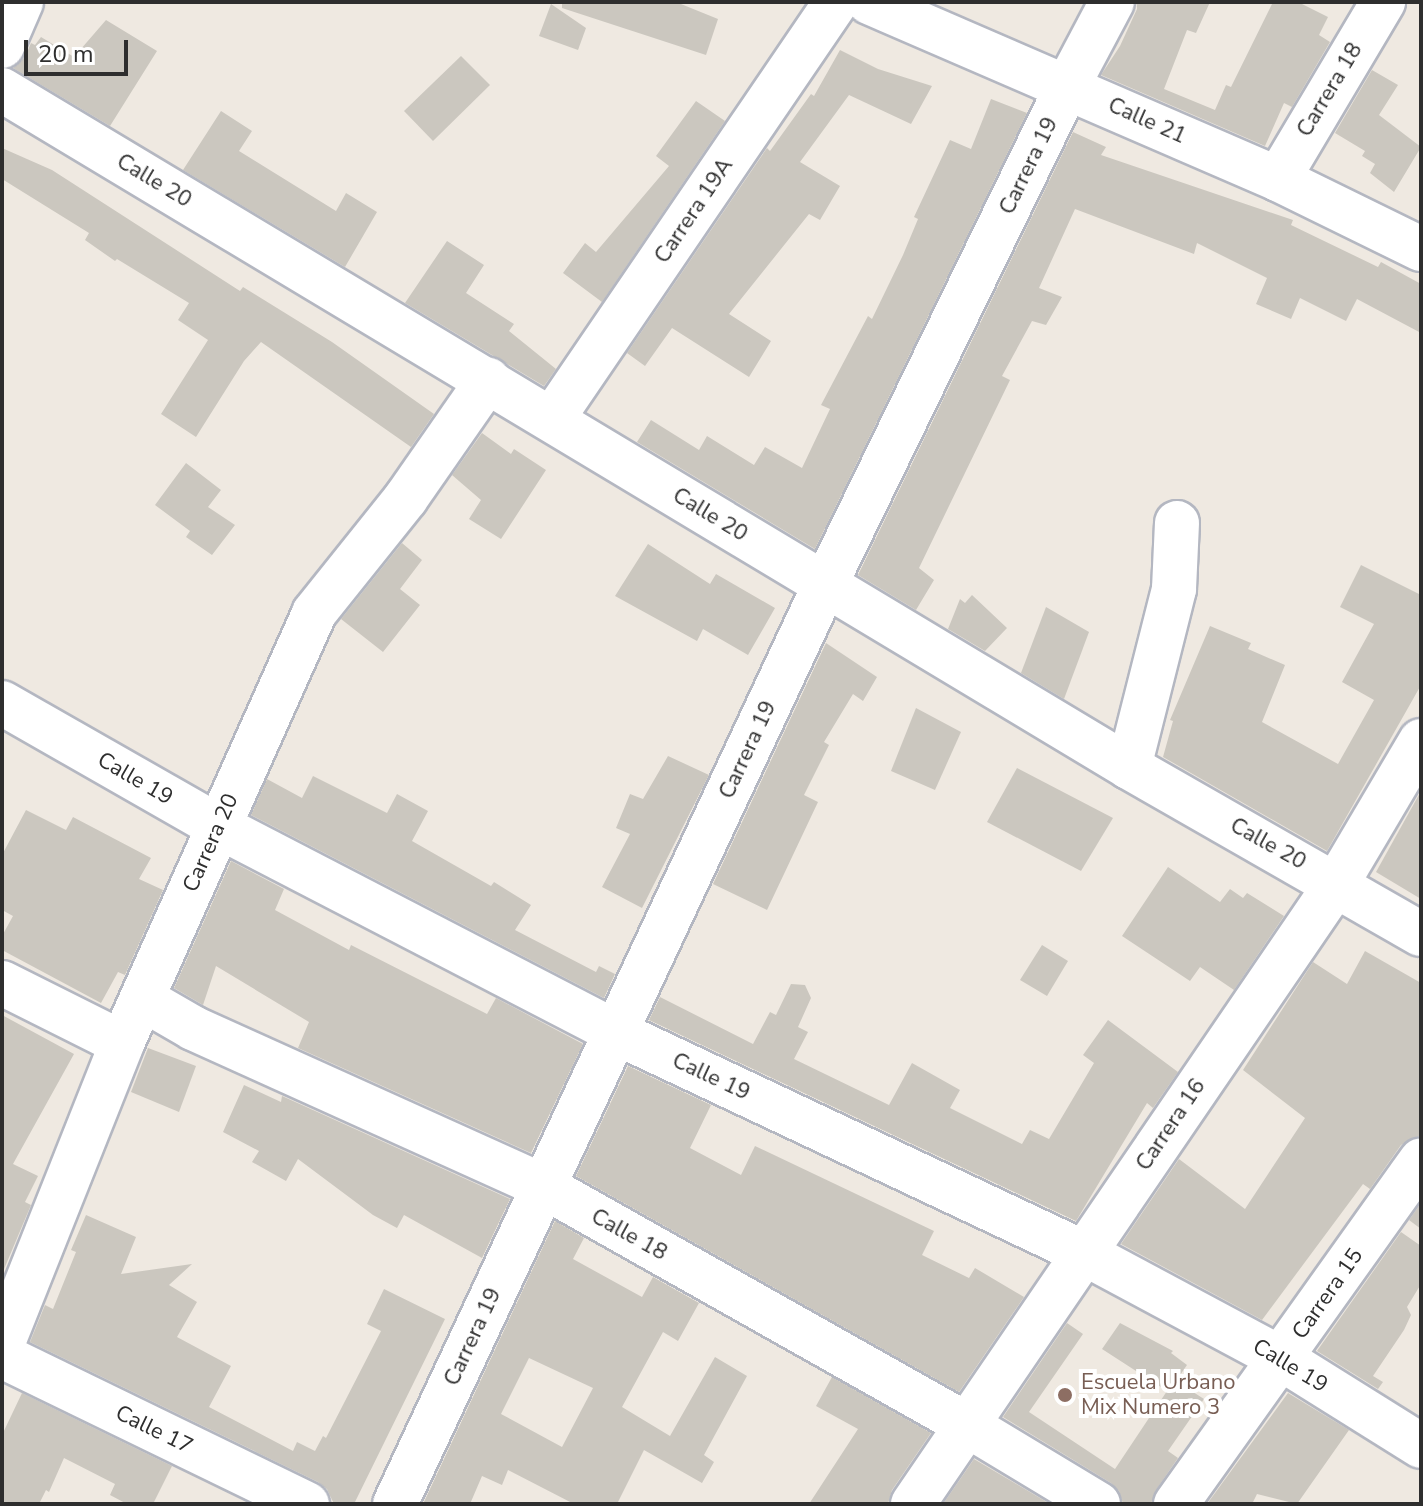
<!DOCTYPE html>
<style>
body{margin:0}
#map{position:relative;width:1423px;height:1506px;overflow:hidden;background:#efe9e1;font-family:"Nunito Sans",sans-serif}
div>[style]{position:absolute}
.building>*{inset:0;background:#cbc7bf}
.roads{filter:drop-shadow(2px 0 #b4b7c1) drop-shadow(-2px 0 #b4b7c1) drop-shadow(0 2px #b4b7c1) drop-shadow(0 -2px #b4b7c1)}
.minor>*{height:44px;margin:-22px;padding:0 22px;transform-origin:22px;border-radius:22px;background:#fff}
.dots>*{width:22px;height:22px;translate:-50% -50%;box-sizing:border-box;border:4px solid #fff;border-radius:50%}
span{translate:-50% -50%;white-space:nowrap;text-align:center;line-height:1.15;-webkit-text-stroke:8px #fff;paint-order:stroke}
.street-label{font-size:22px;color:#2e2e2e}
.education-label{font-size:22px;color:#785e54}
.left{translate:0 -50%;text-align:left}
.frame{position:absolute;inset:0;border:4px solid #2e2e2e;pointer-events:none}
.scale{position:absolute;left:24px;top:40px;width:104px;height:36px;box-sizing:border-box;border:4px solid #2e2e2e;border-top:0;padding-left:10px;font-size:24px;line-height:28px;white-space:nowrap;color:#2e2e2e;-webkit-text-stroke:6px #fff;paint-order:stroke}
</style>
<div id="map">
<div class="building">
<div style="clip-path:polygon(562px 2px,676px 2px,718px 19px,706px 55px,562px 8px)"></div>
<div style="clip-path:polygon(1137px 2px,1210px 2px,1196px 33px,1187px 30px,1164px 89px,1215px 110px,1226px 85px,1231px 87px,1273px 2px,1298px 2px,1328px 17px,1319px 35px,1330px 42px,1292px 107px,1284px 103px,1265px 146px,1101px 75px,1120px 46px,1137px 9px)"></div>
<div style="clip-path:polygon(551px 4px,586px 28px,578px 50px,539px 36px)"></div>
<div style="clip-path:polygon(106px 20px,157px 51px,110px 126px,13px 68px,25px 57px,31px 43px,35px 45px,41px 37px,74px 57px)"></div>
<div style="clip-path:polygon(840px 50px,878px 69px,932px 86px,911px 124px,849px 95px,800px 162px,840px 186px,820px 220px,809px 214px,729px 314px,771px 341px,749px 377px,672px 328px,645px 366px,627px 353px,767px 148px,770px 151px,811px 94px,814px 96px)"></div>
<div style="clip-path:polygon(461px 56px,490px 85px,433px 141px,404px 111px)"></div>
<div style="clip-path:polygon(1372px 70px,1398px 85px,1379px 115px,1421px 147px,1394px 192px,1370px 173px,1375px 164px,1362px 156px,1365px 151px,1335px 133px)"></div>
<div style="clip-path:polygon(991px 99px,1027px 113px,815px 549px,637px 442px,651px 420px,699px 450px,707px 436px,754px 465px,765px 447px,802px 468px,830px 409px,821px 405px,868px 316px,872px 319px,903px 255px,918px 219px,914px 217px,950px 140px,971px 149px)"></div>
<div style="clip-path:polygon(696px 101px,725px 121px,602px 302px,563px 273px,585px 243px,596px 252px,669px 166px,656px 156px)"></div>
<div style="clip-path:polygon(221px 111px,252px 131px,239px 151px,336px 211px,346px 193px,377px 212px,345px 267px,183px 170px)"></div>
<div style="clip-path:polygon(1073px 132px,1106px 147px,1101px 155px,1293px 220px,1291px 225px,1378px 267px,1381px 262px,1421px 284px,1421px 333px,1357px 299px,1346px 321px,1300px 298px,1291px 319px,1256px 304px,1267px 278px,1197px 243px,1194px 254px,1075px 209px,1039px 288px,1062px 297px,1046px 325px,1032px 321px,1002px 376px,1010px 380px,919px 568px,934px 580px,916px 610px,858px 575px)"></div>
<div style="clip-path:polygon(2px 148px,52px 170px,240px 291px,243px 287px,332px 342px,434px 414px,411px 447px,261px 342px,244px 361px,196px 437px,161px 414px,208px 340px,178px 320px,189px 303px,117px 259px,115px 261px,85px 240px,89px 233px,2px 179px)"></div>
<div style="clip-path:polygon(447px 241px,484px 265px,466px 293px,514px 324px,509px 331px,556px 369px,544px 386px,405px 303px)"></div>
<div style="clip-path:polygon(482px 433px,511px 454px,514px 449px,546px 470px,501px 539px,469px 519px,481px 500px,452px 475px)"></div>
<div style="clip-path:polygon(186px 463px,221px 490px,208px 507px,235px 525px,212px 555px,186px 537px,190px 531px,155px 505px)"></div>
<div style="clip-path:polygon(402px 543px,422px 560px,400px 589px,420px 605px,383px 652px,341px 619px)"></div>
<div style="clip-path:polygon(648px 544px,710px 584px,716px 574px,775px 608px,748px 655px,703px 629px,697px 641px,615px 596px)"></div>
<div style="clip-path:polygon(1361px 565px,1421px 595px,1421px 685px,1327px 851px,1163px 757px,1173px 721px,1170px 720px,1210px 626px,1251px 643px,1248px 649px,1285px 665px,1262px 722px,1338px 764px,1374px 700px,1342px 682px,1374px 624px,1340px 607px)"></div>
<div style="clip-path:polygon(972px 595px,1007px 628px,985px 651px,948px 629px,960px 599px,965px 603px)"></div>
<div style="clip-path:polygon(1046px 607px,1089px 632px,1064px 699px,1021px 673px)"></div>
<div style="clip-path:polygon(826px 643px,877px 677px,863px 701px,853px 694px,824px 742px,829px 745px,804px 795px,818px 802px,767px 910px,713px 884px)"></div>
<div style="clip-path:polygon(916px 708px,961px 732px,935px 790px,891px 771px)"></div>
<div style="clip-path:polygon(668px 756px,709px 775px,642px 908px,602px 887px,630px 834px,616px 828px,630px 794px,643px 799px)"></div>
<div style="clip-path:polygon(1017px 768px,1113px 818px,1081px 871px,987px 822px)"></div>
<div style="clip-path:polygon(313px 776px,387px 813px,397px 794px,428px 811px,412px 841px,491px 886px,494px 882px,531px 905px,515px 930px,596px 972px,599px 966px,615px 974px,604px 998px,251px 815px,267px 779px,302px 798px)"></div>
<div style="clip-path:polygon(1421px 791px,1421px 899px,1376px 872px)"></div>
<div style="clip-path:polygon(26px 810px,66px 830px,73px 817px,151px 858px,139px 879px,163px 890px,125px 975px,118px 972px,101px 1003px,2px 950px,2px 936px,13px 916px,2px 910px,2px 855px)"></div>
<div style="clip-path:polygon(231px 861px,284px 889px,275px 910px,349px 950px,351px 945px,487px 1014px,496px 998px,583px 1044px,531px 1153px,298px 1048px,309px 1022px,216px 966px,203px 1005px,174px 988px)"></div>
<div style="clip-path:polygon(1168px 867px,1220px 902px,1230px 889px,1243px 898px,1247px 893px,1284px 916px,1234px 990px,1200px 967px,1190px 981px,1122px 936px)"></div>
<div style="clip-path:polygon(1042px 945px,1068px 961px,1047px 996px,1020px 980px)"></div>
<div style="clip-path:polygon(1365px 951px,1421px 983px,1421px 1135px,1401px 1145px,1370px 1189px,1363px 1184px,1262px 1320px,1121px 1244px,1179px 1159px,1245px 1209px,1305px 1118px,1243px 1070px,1313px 962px,1347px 984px)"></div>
<div style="clip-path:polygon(791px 984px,805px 985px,811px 998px,798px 1027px,808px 1032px,794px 1059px,889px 1105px,912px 1063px,960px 1090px,950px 1108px,1022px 1144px,1030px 1130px,1049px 1139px,1094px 1063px,1083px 1055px,1108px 1020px,1178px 1072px,1153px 1108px,1147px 1103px,1076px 1221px,649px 1020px,660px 997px,753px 1044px,770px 1012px,776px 1015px)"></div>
<div style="clip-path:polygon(2px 1015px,74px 1054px,13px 1164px,38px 1176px,25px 1202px,31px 1205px,2px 1274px)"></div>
<div style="clip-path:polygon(148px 1048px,196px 1066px,179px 1112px,131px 1092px)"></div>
<div style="clip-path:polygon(628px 1066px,711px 1105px,690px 1148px,741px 1175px,755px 1146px,934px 1231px,922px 1255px,969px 1278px,975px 1268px,1024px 1297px,959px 1392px,576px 1176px)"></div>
<div style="clip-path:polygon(244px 1085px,281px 1102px,282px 1096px,510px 1199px,482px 1258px,404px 1215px,397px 1228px,373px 1215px,298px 1159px,286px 1181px,252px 1162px,259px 1151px,223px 1132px)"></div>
<div style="clip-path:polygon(1421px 1203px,1421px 1229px,1409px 1220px)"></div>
<div style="clip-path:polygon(86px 1215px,136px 1237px,121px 1274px,192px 1264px,169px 1285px,197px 1302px,177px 1337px,231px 1366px,209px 1407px,293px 1451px,297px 1442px,315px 1451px,323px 1436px,326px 1438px,381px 1331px,367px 1324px,384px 1289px,445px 1319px,354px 1504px,334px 1504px,327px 1489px,318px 1482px,30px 1342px,45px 1305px,53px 1309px,76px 1252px,71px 1250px)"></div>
<div style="clip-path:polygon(evenodd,555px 1221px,584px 1238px,573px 1259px,642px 1297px,653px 1277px,699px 1303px,678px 1341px,663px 1332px,622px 1407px,670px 1436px,715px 1357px,747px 1376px,704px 1455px,714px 1462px,702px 1483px,644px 1450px,617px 1504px,574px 1504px,508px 1470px,502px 1485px,482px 1476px,470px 1504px,423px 1504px,555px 1221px,529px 1358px,593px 1388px,562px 1447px,501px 1414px,529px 1358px)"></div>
<div style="clip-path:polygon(1401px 1232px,1421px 1246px,1421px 1284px,1407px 1307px,1411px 1315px,1404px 1330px,1373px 1376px,1383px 1382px,1378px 1389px,1317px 1351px)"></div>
<div style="clip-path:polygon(1067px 1323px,1083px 1334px,1029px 1412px,1115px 1469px,1167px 1391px,1102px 1349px,1120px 1323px,1173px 1351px,1171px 1353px,1187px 1365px,1176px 1381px,1204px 1399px,1168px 1451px,1178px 1458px,1156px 1490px,1151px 1504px,1123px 1504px,1119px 1491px,1111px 1483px,1003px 1417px)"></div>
<div style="clip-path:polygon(832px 1377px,931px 1433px,892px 1490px,888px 1504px,809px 1504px,858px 1429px,816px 1406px)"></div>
<div style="clip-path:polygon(22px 1393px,172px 1466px,153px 1504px,127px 1504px,110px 1495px,115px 1484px,64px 1458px,49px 1492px,46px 1490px,39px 1504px,2px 1504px,2px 1435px)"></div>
<div style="clip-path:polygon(1288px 1393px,1349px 1430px,1297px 1504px,1257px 1494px,1252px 1504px,1207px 1504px)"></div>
<div style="clip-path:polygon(974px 1459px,1050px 1504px,943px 1504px)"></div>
</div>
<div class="roads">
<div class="minor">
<div style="left:869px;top:2px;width:446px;rotate:23.4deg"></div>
<div style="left:1278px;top:179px;width:159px;rotate:26.1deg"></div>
<div style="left:2px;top:46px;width:48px;rotate:-66.6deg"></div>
<div style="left:2px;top:90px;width:1315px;rotate:30.99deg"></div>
<div style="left:1129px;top:767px;width:336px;rotate:29.8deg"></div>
<div style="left:1278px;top:179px;width:206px;rotate:-59.3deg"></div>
<div style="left:552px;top:419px;width:505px;rotate:-55.74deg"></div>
<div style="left:2px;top:703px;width:249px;rotate:29.7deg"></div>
<div style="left:218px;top:826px;width:447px;rotate:27.4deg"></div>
<div style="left:615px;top:1032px;width:518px;rotate:25.23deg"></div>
<div style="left:1084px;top:1253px;width:225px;rotate:28.2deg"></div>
<div style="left:1282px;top:1359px;width:164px;rotate:32deg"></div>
<div style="left:1129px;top:767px;width:184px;rotate:-75.8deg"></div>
<div style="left:1174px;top:589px;width:66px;rotate:-87.4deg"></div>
<div style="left:2px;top:983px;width:134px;rotate:26.6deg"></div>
<div style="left:143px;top:999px;width:58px;rotate:30.1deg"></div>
<div style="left:193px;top:1028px;width:384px;rotate:24.3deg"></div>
<div style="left:543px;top:1186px;width:487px;rotate:29.4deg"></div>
<div style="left:967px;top:1425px;width:153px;rotate:31.1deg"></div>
<div style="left:2px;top:1345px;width:325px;rotate:-68.3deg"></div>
<div style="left:122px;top:1043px;width:471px;rotate:-65.9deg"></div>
<div style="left:314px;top:613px;width:147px;rotate:-51.3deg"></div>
<div style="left:406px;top:498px;width:144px;rotate:-55.2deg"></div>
<div style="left:2px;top:1356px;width:339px;rotate:25.9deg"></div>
<div style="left:395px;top:1504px;width:1015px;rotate:-64.93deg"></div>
<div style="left:825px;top:585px;width:556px;rotate:-64.08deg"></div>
<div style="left:1068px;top:85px;width:94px;rotate:-62.1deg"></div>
<div style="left:913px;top:1504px;width:752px;rotate:-55.68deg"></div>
<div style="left:1337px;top:883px;width:165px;rotate:-59.4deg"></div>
<div style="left:1176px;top:1504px;width:422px;rotate:-54.5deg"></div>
</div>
</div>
<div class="dots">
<div style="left:1065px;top:1395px;background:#8d6e63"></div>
</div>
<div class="street-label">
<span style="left:1330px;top:90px;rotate:-59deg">Carrera 18</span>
<span style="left:1147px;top:121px;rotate:24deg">Calle 21</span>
<span style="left:1029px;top:166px;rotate:-64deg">Carrera 19</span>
<span style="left:154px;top:181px;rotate:31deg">Calle 20</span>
<span style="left:694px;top:211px;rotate:-56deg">Carrera 19A</span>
<span style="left:710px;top:515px;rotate:31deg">Calle 20</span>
<span style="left:748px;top:750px;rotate:-65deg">Carrera 19</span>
<span style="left:135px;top:779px;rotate:30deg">Calle 19</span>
<span style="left:211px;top:843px;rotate:-66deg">Carrera 20</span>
<span style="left:1268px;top:844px;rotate:29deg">Calle 20</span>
<span style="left:711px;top:1077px;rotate:25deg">Calle 19</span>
<span style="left:1171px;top:1125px;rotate:-56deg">Carrera 16</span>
<span style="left:629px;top:1235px;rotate:29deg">Calle 18</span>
<span style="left:1328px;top:1294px;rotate:-55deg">Carrera 15</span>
<span style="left:473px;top:1337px;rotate:-65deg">Carrera 19</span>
<span style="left:1290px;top:1366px;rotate:31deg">Calle 19</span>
<span style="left:154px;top:1430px;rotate:26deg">Calle 17</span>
</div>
<div class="education-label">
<span class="left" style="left:1081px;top:1395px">Escuela Urbano<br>Mix Numero 3</span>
</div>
<div class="frame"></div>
<div class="scale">20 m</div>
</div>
